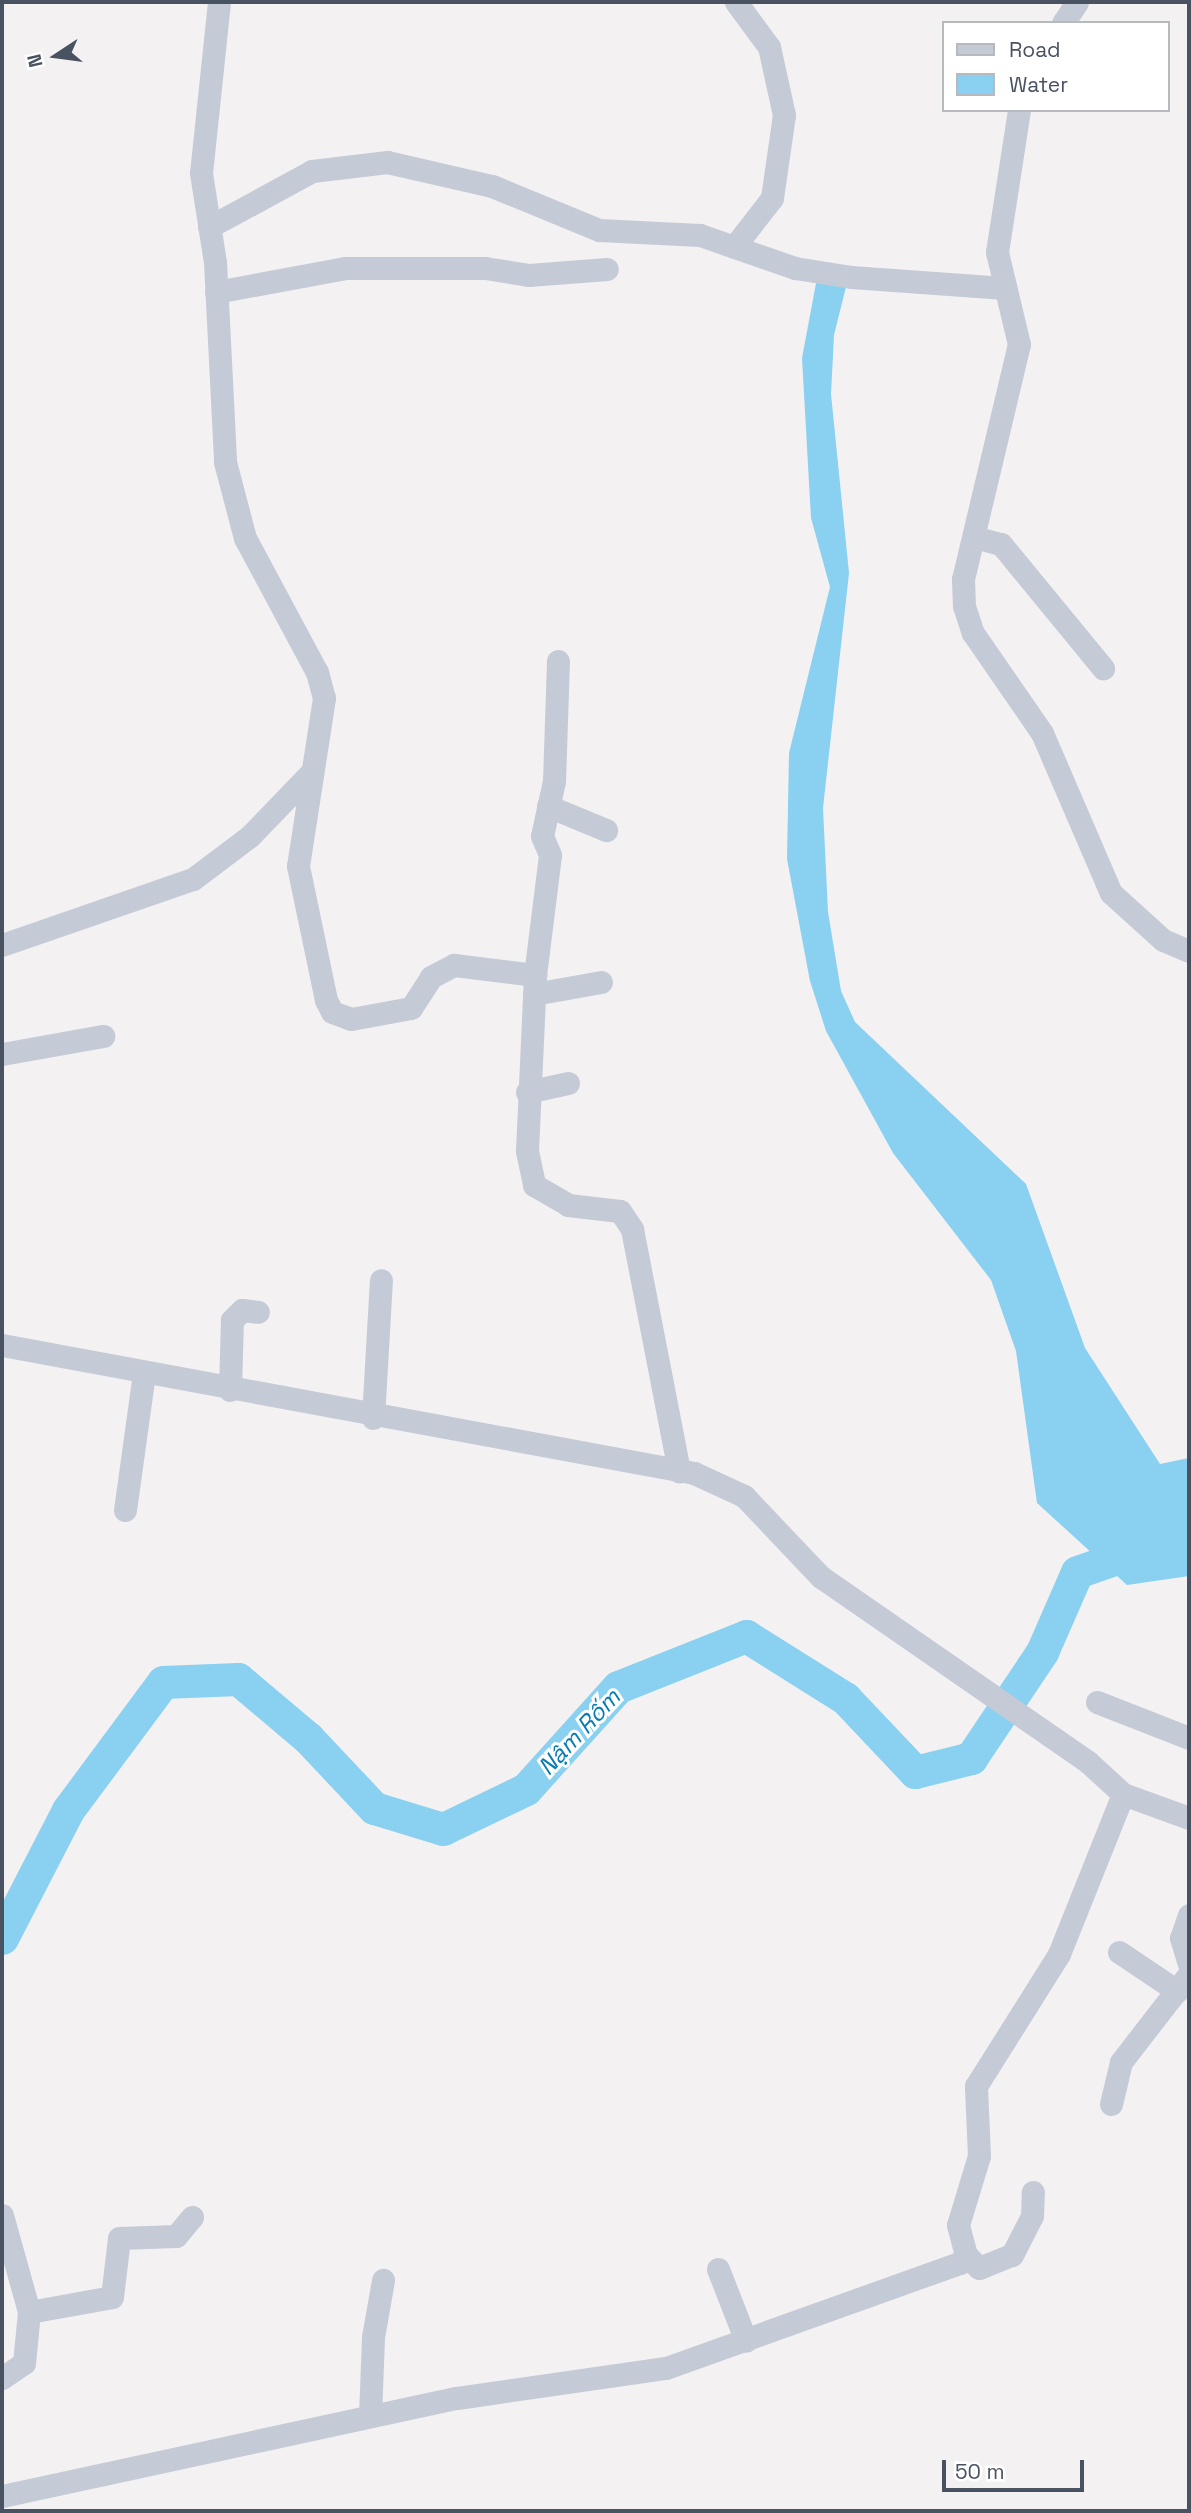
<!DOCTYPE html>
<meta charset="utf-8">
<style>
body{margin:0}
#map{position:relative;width:1191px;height:2513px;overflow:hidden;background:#f3f1f1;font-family:"Space Grotesk",sans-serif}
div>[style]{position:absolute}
.water>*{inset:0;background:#89d0f1}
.river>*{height:33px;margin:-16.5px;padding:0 16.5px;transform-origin:16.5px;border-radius:16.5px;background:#89d0f1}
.minor>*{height:23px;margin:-11.5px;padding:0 11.5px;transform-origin:11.5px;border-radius:11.5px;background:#c4cbd6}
span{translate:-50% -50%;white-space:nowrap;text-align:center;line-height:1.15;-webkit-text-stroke:6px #fff;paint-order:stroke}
.water-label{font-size:24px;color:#057cb6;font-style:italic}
.frame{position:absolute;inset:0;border:4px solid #485260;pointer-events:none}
.legend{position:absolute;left:942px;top:21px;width:228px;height:91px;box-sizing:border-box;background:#fff;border:2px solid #b6babf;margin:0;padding:9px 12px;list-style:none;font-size:21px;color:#485260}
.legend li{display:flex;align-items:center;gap:14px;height:35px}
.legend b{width:35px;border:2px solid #b6babf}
.north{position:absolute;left:21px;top:21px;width:70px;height:70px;-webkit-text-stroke:5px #fff;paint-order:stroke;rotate:257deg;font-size:19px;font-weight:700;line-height:28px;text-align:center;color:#485260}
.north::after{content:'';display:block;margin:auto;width:24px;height:32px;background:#485260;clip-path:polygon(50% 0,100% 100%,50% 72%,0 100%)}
.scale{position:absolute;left:942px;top:2460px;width:142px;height:32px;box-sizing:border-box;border:4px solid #485260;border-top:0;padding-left:9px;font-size:21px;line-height:24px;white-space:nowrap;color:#485260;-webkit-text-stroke:5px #fff;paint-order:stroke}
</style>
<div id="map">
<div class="water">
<div style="clip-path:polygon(817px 278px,847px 283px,834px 335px,831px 394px,849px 573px,823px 808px,828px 912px,841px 991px,855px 1022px,1026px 1184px,1085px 1348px,1160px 1464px,1189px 1458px,1189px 1576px,1127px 1585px,1037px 1503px,1016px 1351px,991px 1280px,893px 1153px,826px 1031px,810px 981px,787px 859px,789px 753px,830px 587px,811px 518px,802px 358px)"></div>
</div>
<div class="river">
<div style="left:2px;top:1938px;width:144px;rotate:-62.7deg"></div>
<div style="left:68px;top:1810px;width:159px;rotate:-53.4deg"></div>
<div style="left:163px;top:1682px;width:75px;rotate:-2.3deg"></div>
<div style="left:238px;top:1679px;width:92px;rotate:40.1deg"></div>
<div style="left:308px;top:1738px;width:96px;rotate:46.7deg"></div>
<div style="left:374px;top:1808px;width:72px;rotate:16.9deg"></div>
<div style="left:443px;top:1829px;width:92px;rotate:-25.7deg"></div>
<div style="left:526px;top:1789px;width:137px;rotate:-48deg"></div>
<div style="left:618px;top:1687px;width:138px;rotate:-21.7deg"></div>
<div style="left:746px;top:1636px;width:117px;rotate:32.1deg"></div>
<div style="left:845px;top:1698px;width:102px;rotate:46.6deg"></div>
<div style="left:915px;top:1772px;width:58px;rotate:-14deg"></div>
<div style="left:971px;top:1758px;width:128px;rotate:-56.2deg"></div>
<div style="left:1042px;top:1652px;width:87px;rotate:-66.4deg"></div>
<div style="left:1077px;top:1572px;width:119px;rotate:-19.2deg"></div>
</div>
<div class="minor">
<div style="left:219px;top:2px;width:172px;rotate:96deg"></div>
<div style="left:201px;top:173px;width:90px;rotate:81.1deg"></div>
<div style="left:215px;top:262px;width:200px;rotate:87.1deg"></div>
<div style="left:225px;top:462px;width:79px;rotate:75.3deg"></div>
<div style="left:245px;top:538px;width:152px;rotate:61.8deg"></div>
<div style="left:317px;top:672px;width:27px;rotate:75deg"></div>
<div style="left:324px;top:698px;width:170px;rotate:98.8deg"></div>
<div style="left:298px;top:866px;width:137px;rotate:78.2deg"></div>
<div style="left:326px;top:1000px;width:13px;rotate:63deg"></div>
<div style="left:332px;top:1012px;width:20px;rotate:20deg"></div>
<div style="left:351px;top:1019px;width:61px;rotate:-10.4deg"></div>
<div style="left:411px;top:1008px;width:37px;rotate:-57deg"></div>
<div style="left:431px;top:977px;width:26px;rotate:-28deg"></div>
<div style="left:454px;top:965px;width:82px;rotate:7deg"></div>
<div style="left:1063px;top:23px;width:25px;rotate:-56deg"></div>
<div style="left:1019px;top:110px;width:144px;rotate:98.8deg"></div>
<div style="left:997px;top:252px;width:95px;rotate:76.6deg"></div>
<div style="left:1019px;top:344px;width:242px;rotate:103.4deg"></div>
<div style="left:963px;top:579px;width:27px;rotate:88deg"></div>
<div style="left:964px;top:606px;width:28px;rotate:72deg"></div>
<div style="left:973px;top:633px;width:121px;rotate:55.4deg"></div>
<div style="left:1042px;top:733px;width:174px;rotate:66.7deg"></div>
<div style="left:1111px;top:893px;width:70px;rotate:42.1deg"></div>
<div style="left:1163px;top:940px;width:28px;rotate:23deg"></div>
<div style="left:209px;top:227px;width:117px;rotate:-28.5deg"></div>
<div style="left:312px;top:171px;width:76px;rotate:-6.8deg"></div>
<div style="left:387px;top:162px;width:108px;rotate:12.9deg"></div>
<div style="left:492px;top:186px;width:116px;rotate:22.4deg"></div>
<div style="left:599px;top:230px;width:101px;rotate:2.8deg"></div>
<div style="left:700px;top:235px;width:101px;rotate:19.2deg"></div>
<div style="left:795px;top:268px;width:57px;rotate:9.1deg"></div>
<div style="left:851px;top:277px;width:154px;rotate:4.1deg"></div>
<div style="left:734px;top:247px;width:62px;rotate:-52.2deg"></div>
<div style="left:772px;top:198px;width:84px;rotate:-81.8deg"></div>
<div style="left:784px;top:115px;width:70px;rotate:-102.4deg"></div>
<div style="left:769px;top:47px;width:56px;rotate:-126.3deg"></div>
<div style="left:216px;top:292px;width:131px;rotate:-10.5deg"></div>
<div style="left:345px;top:268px;width:140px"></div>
<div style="left:485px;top:268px;width:45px;rotate:9deg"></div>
<div style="left:529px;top:275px;width:78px;rotate:-4.4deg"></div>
<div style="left:974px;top:537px;width:28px;rotate:15deg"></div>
<div style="left:1001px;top:544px;width:161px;rotate:50.6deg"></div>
<div style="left:558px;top:661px;width:120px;rotate:91.9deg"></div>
<div style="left:554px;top:781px;width:56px;rotate:102.3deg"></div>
<div style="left:542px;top:836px;width:21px;rotate:67deg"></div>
<div style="left:550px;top:855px;width:121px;rotate:97.1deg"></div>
<div style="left:535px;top:975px;width:176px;rotate:92.6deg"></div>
<div style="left:527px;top:1151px;width:35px;rotate:78deg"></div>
<div style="left:534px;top:1185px;width:39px;rotate:30deg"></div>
<div style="left:568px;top:1205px;width:52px;rotate:6.6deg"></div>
<div style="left:620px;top:1211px;width:22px;rotate:56deg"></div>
<div style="left:632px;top:1229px;width:247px;rotate:79deg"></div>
<div style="left:548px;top:806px;width:63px;rotate:22.5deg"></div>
<div style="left:2px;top:945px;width:202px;rotate:-19.1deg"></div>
<div style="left:193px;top:879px;width:71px;rotate:-37deg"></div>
<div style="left:250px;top:836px;width:85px;rotate:-46deg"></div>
<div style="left:534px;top:994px;width:68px;rotate:-10.2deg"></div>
<div style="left:2px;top:1054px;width:103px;rotate:-10.1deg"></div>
<div style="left:527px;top:1092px;width:42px;rotate:-12.4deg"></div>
<div style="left:2px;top:1345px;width:704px;rotate:10.48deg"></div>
<div style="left:694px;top:1473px;width:55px;rotate:24.7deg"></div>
<div style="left:744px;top:1496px;width:112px;rotate:46.5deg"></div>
<div style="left:821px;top:1577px;width:325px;rotate:34.7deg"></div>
<div style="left:1088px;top:1762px;width:47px;rotate:42.4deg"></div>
<div style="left:1123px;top:1794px;width:70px;rotate:20deg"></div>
<div style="left:230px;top:1390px;width:70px;rotate:-88.4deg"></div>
<div style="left:232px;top:1320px;width:14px;rotate:-45deg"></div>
<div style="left:242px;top:1310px;width:16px;rotate:7deg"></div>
<div style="left:373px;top:1418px;width:138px;rotate:-86.7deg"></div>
<div style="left:125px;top:1510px;width:138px;rotate:-82.1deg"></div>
<div style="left:1097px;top:1702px;width:99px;rotate:21.4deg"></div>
<div style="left:1189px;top:1915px;width:24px;rotate:109deg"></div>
<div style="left:1181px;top:1938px;width:27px;rotate:73deg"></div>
<div style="left:1119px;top:1952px;width:70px;rotate:33.9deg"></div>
<div style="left:1111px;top:2104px;width:43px;rotate:-76.6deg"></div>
<div style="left:1121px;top:2062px;width:111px;rotate:-52.3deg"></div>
<div style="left:2px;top:2215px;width:101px;rotate:74.4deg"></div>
<div style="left:29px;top:2312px;width:51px;rotate:95.6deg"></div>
<div style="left:24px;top:2363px;width:27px;rotate:146deg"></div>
<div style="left:966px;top:2255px;width:18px;rotate:45deg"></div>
<div style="left:979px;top:2268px;width:35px;rotate:-22deg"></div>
<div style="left:1012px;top:2255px;width:44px;rotate:-62.9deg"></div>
<div style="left:1032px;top:2216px;width:24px;rotate:-88deg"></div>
<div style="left:718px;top:2269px;width:77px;rotate:68.7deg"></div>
<div style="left:29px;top:2312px;width:84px;rotate:-10.2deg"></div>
<div style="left:112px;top:2297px;width:59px;rotate:-83.2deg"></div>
<div style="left:119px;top:2238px;width:57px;rotate:-2deg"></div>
<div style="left:176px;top:2236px;width:25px;rotate:-50deg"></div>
<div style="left:370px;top:2416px;width:79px;rotate:-87.8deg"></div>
<div style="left:373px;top:2337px;width:58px;rotate:-80deg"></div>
<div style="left:2px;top:2496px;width:465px;rotate:-12.2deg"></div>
<div style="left:457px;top:2398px;width:211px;rotate:-8.2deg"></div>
<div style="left:666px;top:2368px;width:312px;rotate:-19.7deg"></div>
<div style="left:960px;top:2263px;width:10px;rotate:-53deg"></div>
<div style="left:966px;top:2255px;width:31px;rotate:-105deg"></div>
<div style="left:958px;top:2225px;width:72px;rotate:-73.1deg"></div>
<div style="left:979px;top:2156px;width:70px;rotate:-92.5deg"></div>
<div style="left:976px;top:2086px;width:156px;rotate:-57.8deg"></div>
<div style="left:1059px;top:1954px;width:172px;rotate:-68.2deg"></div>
</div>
<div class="water-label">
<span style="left:579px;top:1732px;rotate:-47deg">Nậm Rốm</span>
</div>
<div class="frame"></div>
<ul class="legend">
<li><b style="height:9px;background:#c4cbd6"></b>Road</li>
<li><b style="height:19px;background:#89d0f1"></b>Water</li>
</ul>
<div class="north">N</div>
<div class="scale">50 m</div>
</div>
